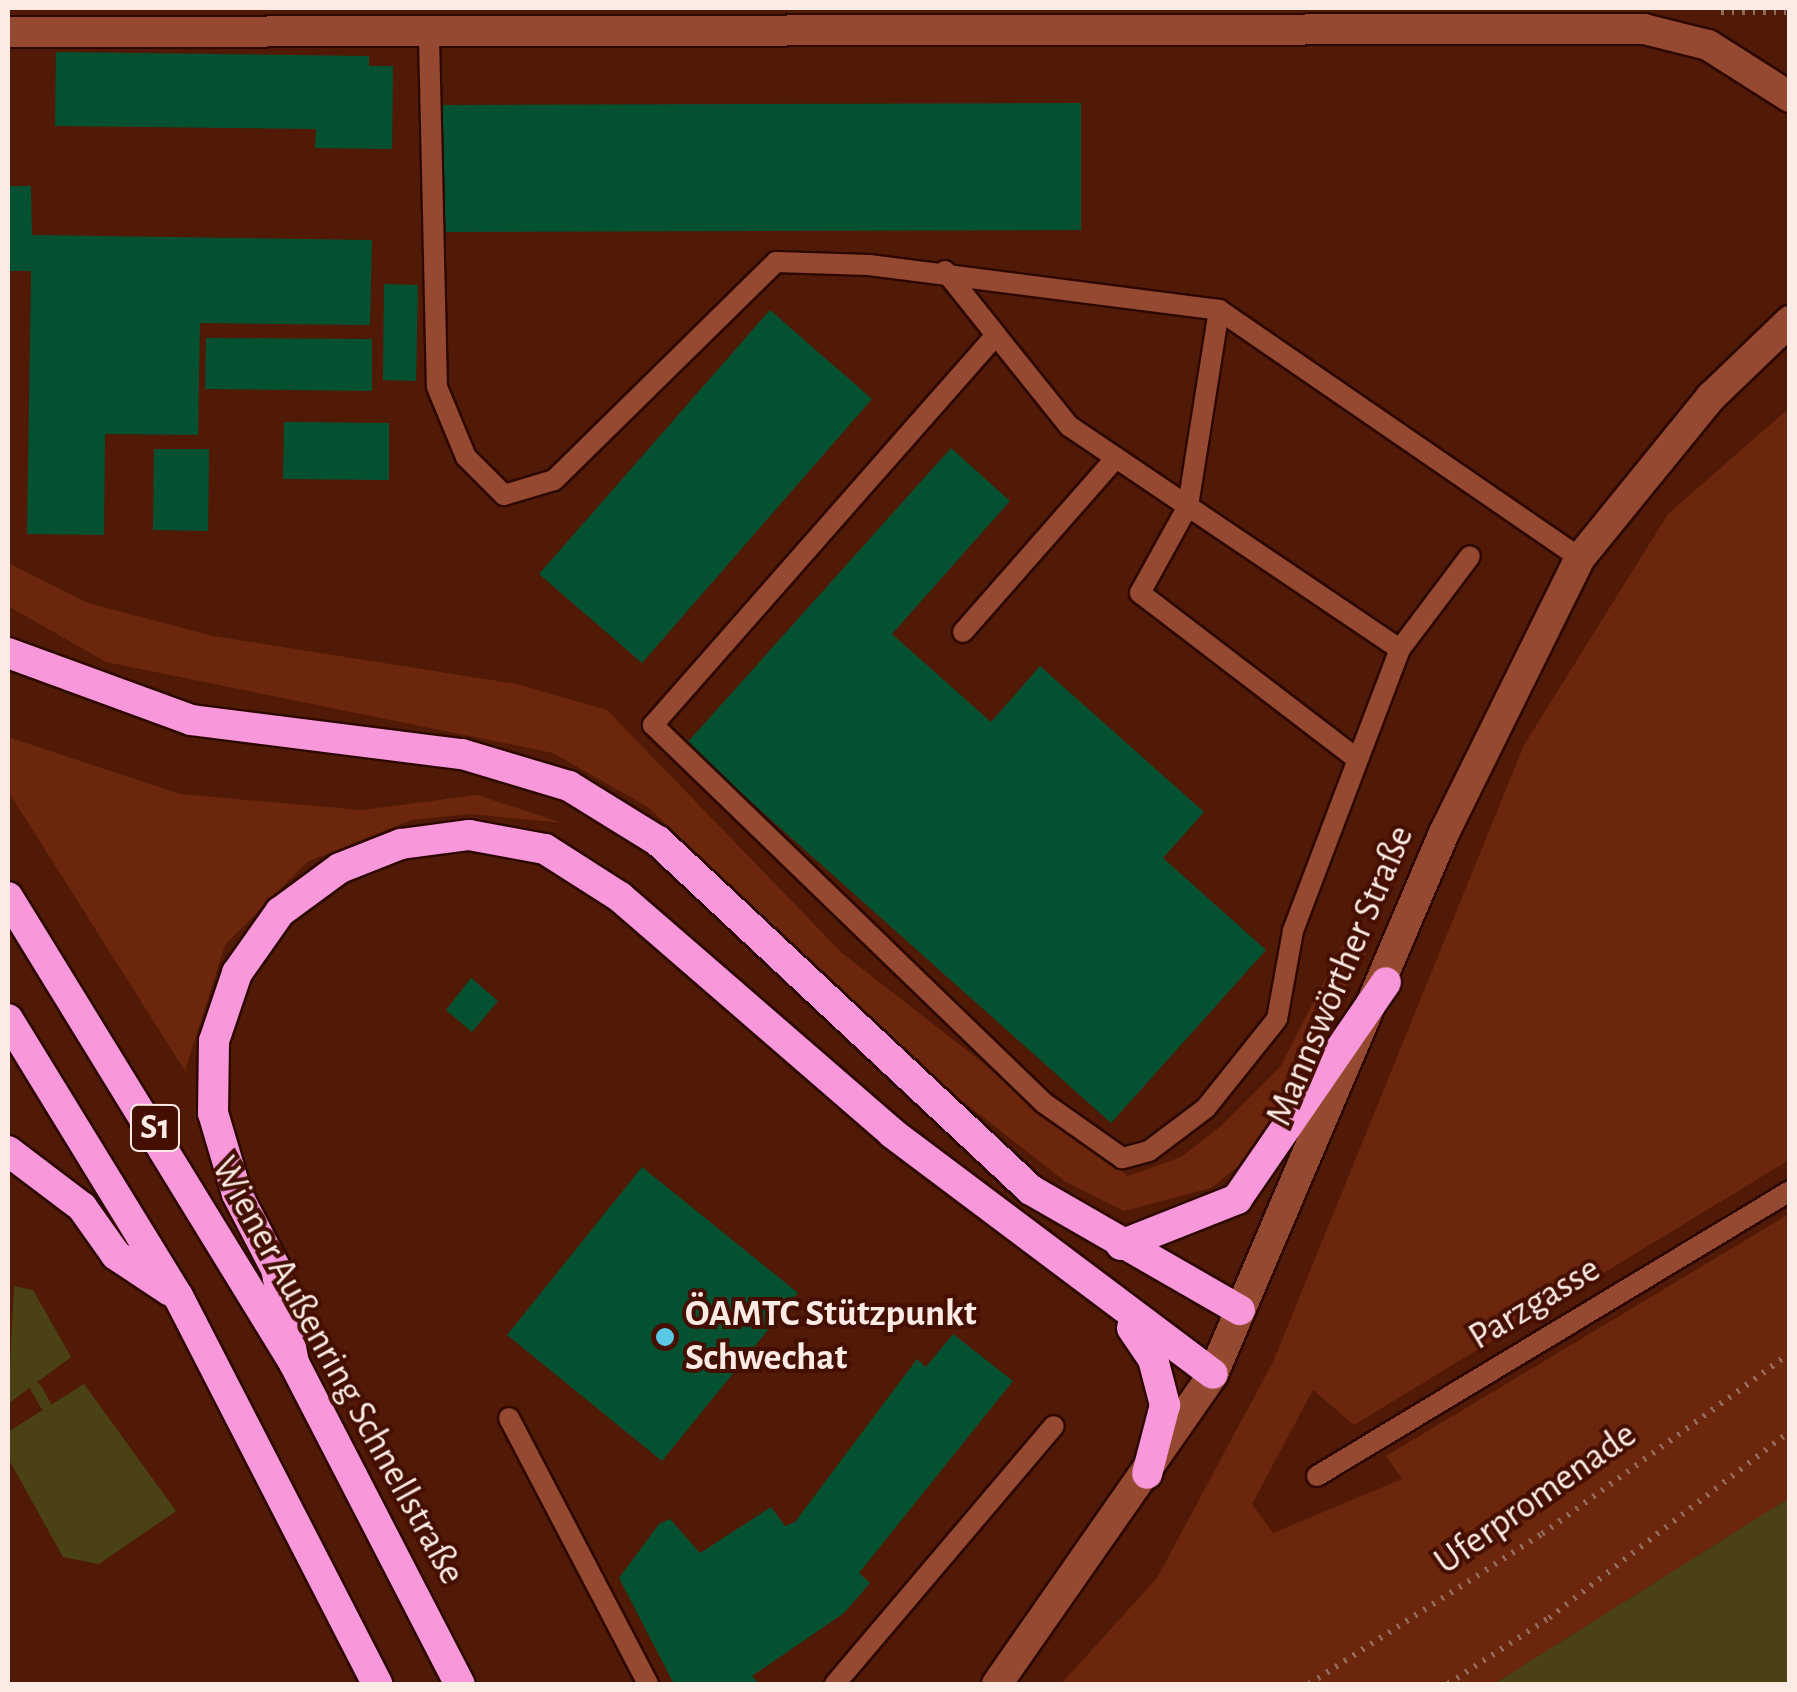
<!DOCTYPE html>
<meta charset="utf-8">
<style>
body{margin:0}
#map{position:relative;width:1797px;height:1692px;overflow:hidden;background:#501a06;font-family:"Alegreya Sans",sans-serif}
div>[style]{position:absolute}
.green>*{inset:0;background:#6c260c}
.water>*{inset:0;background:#4a4215}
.stream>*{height:11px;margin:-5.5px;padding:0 5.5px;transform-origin:5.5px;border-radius:5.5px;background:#4a4215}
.building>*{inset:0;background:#045132}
.path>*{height:6px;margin-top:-3px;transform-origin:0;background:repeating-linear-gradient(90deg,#936b5c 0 2.5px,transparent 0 10.5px)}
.roads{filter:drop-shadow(2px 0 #2d0800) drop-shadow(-2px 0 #2d0800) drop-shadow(0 2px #2d0800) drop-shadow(0 -2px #2d0800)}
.lane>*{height:20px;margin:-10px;padding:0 10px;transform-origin:10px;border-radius:10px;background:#944930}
.street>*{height:30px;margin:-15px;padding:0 15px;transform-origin:15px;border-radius:15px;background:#944930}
.secondary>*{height:30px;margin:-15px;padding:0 15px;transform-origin:15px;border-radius:15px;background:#944930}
.highway>*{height:30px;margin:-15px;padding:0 15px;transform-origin:15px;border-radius:15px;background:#f898db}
.dots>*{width:28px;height:28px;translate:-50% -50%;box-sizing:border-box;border:5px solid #450f00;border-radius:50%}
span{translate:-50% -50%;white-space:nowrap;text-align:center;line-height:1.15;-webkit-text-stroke:8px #450f00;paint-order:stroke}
.shield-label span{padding:2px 8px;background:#450f00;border:2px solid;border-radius:8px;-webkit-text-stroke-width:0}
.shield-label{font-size:35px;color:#fceae4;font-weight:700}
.street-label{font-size:38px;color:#fceae4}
.poi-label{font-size:38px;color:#fceae4;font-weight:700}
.left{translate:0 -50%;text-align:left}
.frame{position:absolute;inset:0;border:10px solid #fceae4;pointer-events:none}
</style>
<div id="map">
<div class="green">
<div style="clip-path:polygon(1789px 408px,1789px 1160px,1354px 1425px,1313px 1390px,1252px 1504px,1273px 1533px,1402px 1479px,1386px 1456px,1789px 1214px,1789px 1498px,1494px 1684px,1061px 1684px,1157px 1578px,1273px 1362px,1524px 745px,1668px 514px)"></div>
<div style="clip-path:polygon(8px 563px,88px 603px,213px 636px,517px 684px,607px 710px,842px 953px,1128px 1176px,1181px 1157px,1221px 1126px,1281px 1066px,1343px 944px,1366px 953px,1247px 1159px,1211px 1188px,1124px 1211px,1066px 1182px,943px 1086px,648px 807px,553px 753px,106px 662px,8px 606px)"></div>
<div style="clip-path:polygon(8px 737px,180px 794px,362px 810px,477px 795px,563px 823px,469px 814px,411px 820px,307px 862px,225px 945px,185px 1071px,8px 791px)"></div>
</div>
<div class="water">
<div style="clip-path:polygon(14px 1286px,33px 1290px,71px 1357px,8px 1404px)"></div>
<div style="clip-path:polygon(84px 1384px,176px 1511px,99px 1564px,63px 1557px,8px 1458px,8px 1432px)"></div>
<div style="clip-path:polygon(1789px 1498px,1789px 1684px,1494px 1684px)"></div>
</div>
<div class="stream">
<div style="left:35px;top:1387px;width:20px;rotate:60deg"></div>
</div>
<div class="building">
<div style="clip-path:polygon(56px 52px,369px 56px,369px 66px,393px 66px,392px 149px,315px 148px,316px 129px,55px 126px)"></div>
<div style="clip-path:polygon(1081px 103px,1081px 230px,442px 232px,442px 105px)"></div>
<div style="clip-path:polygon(8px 186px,31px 186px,32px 235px,372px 240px,370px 325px,200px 323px,198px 435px,105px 434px,104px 535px,27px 534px,31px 271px,8px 271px)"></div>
<div style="clip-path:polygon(384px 284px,418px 285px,416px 381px,383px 380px)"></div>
<div style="clip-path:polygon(770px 310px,872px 399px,642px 663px,539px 574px)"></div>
<div style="clip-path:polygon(206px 338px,372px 339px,372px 391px,205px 389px)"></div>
<div style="clip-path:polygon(284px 422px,389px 423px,389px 480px,283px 479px)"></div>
<div style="clip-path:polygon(951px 448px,1010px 501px,892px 634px,991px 722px,1040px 666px,1204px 812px,1163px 858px,1266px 950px,1111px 1123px,686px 744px)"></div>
<div style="clip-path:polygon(154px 449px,209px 449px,208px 531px,153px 530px)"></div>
<div style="clip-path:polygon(471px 978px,498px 1001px,472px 1032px,446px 1010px)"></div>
<div style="clip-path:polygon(642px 1167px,798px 1293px,662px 1461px,507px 1335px)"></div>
<div style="clip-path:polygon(953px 1334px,1013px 1381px,859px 1573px,870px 1583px,844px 1613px,752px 1676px,759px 1684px,674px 1684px,619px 1578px,659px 1524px,670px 1519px,700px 1553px,771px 1507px,785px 1526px,795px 1522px,917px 1359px,926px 1367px)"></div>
</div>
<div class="path">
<div style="left:1721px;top:12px;width:69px"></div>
<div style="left:1309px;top:1684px;width:277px;rotate:-32.8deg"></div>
<div style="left:1542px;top:1534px;width:307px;rotate:-36.1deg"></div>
<div style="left:1448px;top:1684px;width:121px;rotate:-33.2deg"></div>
<div style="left:1549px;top:1618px;width:305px;rotate:-37.8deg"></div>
</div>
<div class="roads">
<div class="lane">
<div style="left:429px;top:37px;width:350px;rotate:88.7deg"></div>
<div style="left:437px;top:387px;width:76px;rotate:67.5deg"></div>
<div style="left:466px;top:457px;width:54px;rotate:45deg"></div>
<div style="left:504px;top:495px;width:52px;rotate:-16.7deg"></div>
<div style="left:554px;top:480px;width:311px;rotate:-44.5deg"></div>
<div style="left:776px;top:262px;width:93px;rotate:1.8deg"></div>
<div style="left:869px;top:265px;width:353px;rotate:7.3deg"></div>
<div style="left:1219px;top:310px;width:438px;rotate:34.5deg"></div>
<div style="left:945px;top:271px;width:82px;rotate:51.4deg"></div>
<div style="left:996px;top:335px;width:117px;rotate:51.3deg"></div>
<div style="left:1069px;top:426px;width:399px;rotate:34deg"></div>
<div style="left:1400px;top:649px;width:302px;rotate:110.8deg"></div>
<div style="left:1293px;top:931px;width:89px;rotate:100.3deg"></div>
<div style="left:1277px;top:1019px;width:114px;rotate:128.6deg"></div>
<div style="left:1206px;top:1108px;width:71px;rotate:143deg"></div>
<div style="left:1149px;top:1151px;width:28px;rotate:165deg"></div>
<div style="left:1122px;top:1158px;width:95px;rotate:-144.8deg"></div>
<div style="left:1044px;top:1103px;width:544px;rotate:-135.97deg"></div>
<div style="left:653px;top:725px;width:519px;rotate:-48.67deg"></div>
<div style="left:1219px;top:310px;width:198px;rotate:99deg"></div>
<div style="left:1188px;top:506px;width:99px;rotate:118.9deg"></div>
<div style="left:1140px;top:593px;width:272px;rotate:37.4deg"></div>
<div style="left:963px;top:632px;width:232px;rotate:-48.7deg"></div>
<div style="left:1400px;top:649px;width:116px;rotate:-53deg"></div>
<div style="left:509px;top:1418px;width:300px;rotate:62.4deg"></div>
<div style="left:1317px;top:1476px;width:552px;rotate:-31.07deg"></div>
<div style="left:835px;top:1684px;width:338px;rotate:-49.7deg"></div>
</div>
<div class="street">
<div style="left:8px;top:32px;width:1636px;rotate:-0.11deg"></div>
<div style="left:1644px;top:29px;width:66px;rotate:14deg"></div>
<div style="left:1708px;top:45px;width:97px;rotate:32.4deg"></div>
</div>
<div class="secondary">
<div style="left:997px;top:1684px;width:378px;rotate:-55.1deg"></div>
<div style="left:1213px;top:1374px;width:588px;rotate:-66.88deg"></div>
<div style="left:1444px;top:833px;width:307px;rotate:-63.7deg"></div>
<div style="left:1580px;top:558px;width:208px;rotate:-50.9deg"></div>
<div style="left:1711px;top:397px;width:110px;rotate:-43.9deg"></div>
</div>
<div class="highway">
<div style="left:8px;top:653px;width:195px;rotate:20.1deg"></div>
<div style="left:191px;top:720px;width:273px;rotate:7.2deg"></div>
<div style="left:462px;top:754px;width:112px;rotate:16.7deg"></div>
<div style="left:569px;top:786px;width:105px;rotate:31.7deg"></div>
<div style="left:658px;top:841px;width:511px;rotate:43.1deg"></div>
<div style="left:1031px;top:1190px;width:241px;rotate:29.9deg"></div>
<div style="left:8px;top:897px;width:547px;rotate:58.46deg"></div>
<div style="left:294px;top:1363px;width:361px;rotate:62.7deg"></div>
<div style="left:8px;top:1019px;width:325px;rotate:58.5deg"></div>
<div style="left:178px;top:1296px;width:436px;rotate:62.8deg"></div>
<div style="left:8px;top:1151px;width:93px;rotate:37.1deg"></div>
<div style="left:82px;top:1207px;width:59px;rotate:54.7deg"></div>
<div style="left:116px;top:1255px;width:65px;rotate:33.7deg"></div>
<div style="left:1121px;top:1245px;width:125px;rotate:-21.6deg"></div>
<div style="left:1237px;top:1199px;width:263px;rotate:-55.5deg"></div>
<div style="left:1132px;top:1328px;width:37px;rotate:56deg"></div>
<div style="left:1153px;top:1359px;width:48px;rotate:75.4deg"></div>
<div style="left:1165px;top:1405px;width:71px;rotate:104.6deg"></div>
<div style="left:294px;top:1363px;width:96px;rotate:-100.8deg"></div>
<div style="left:276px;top:1269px;width:85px;rotate:-117.5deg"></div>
<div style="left:237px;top:1194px;width:84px;rotate:-106.5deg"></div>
<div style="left:213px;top:1113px;width:72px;rotate:-89.2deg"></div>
<div style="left:214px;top:1041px;width:72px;rotate:-71.3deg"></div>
<div style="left:237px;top:973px;width:75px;rotate:-54.8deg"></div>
<div style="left:280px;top:912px;width:74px;rotate:-36.3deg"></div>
<div style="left:340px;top:868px;width:66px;rotate:-21.5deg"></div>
<div style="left:401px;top:844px;width:69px;rotate:-7.5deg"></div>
<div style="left:469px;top:835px;width:77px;rotate:10.4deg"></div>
<div style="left:545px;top:849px;width:89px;rotate:32.6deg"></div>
<div style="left:620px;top:897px;width:360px;rotate:40.9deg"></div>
<div style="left:892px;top:1133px;width:401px;rotate:36.9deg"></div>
</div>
</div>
<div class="dots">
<div style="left:665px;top:1337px;background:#5bc8e6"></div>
</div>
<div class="shield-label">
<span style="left:155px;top:1128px">S1</span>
</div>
<div class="street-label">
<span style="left:1341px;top:976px;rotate:-67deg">Mannswörther Straße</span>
<span style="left:1535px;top:1304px;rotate:-31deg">Parzgasse</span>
<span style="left:337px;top:1371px;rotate:61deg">Wiener Außenring Schnellstraße</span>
<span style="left:1536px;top:1499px;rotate:-35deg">Uferpromenade</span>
</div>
<div class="poi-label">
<span class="left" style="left:685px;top:1337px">ÖAMTC Stützpunkt<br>Schwechat</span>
</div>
<div class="frame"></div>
</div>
